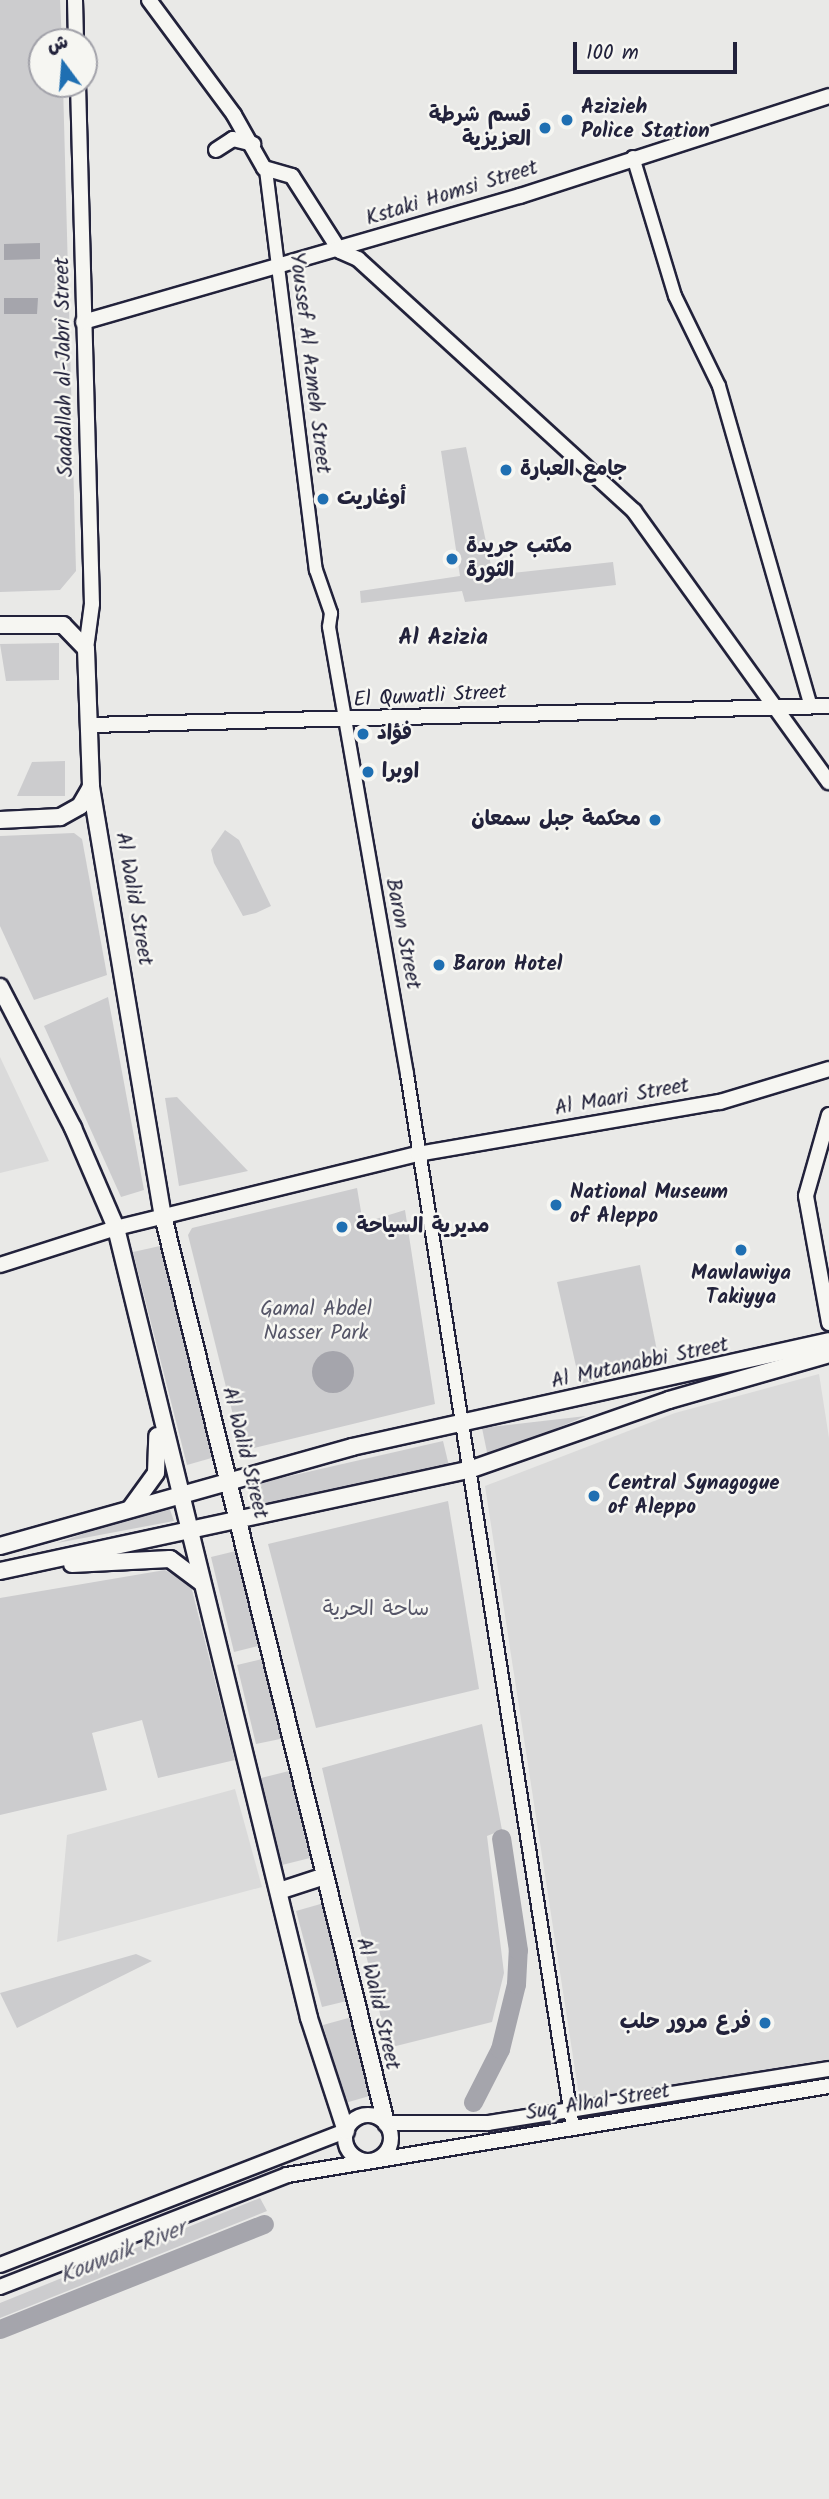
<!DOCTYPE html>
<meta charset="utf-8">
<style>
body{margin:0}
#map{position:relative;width:829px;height:2499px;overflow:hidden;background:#e9e9e7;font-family:Kalam,"Playpen Sans Arabic",sans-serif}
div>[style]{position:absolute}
.built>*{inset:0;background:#dadada}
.green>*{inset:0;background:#ccccce}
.water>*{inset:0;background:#a5a5ac}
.round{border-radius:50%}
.river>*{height:19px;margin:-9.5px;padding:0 9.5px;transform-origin:9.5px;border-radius:9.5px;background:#a5a5ac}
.roads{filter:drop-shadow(2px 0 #22223b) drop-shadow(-2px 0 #22223b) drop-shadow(0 2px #22223b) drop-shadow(0 -2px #22223b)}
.tertiary>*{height:12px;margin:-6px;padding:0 6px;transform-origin:6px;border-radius:6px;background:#f6f6f2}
.secondary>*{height:14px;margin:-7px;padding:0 7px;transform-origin:7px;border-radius:7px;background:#f6f6f2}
.secondary>.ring{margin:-7px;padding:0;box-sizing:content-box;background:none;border:14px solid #f6f6f2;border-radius:50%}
.primary>*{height:16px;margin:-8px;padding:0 8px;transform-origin:8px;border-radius:8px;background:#f6f6f2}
.dots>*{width:19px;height:19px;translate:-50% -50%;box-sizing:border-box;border:4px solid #f6f6f2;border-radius:50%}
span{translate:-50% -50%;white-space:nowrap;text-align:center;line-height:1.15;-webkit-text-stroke:5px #f6f6f2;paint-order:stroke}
.poi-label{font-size:21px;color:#22223b;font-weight:700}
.left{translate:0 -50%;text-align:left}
.right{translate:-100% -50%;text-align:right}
.street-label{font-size:21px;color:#22223b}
.park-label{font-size:21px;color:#555567}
.neighbourhood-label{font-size:23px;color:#22223b;font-weight:700}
.water-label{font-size:23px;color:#565668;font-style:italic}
.north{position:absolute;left:28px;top:28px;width:70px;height:70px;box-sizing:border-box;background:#f6f6f2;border:2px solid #a1a1a9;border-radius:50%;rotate:344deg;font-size:19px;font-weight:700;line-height:28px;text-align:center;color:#22223b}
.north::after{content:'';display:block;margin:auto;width:24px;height:32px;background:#1f6fb2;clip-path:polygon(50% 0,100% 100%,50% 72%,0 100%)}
.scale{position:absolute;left:573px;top:42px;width:164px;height:32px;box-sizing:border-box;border:4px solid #22223b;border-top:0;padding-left:9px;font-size:21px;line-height:24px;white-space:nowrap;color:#22223b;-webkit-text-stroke:5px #f6f6f2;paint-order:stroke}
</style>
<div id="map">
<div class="built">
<div style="clip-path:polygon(0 1057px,49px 1161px,0 1173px)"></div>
<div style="clip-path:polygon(819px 1374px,829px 1438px,829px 2059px,580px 2102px,485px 1486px,675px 1413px)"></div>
<div style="clip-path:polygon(235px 1789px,262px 1887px,57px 1942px,67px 1835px)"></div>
</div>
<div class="green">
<div style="clip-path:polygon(0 0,60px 0,62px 42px,42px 42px,42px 84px,63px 84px,76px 571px,60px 590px,0 592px)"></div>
<div style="clip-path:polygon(466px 447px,493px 575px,613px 562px,616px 585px,465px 602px,462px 591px,361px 603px,360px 591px,460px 576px,441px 451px)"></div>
<div style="clip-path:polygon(59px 643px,59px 680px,6px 681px,0 644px)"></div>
<div style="clip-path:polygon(65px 761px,65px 796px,17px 796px,32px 762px)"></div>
<div style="clip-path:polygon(225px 830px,239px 840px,271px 906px,256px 913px,243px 916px,214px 863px,211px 850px)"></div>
<div style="clip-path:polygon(74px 833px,82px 839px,107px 975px,34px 1000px,0 926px,0 836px)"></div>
<div style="clip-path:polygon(108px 997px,144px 1190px,121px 1197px,44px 1026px)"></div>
<div style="clip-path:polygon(177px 1097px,248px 1171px,179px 1186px,165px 1098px)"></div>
<div style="clip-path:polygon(357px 1188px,363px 1223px,405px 1210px,435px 1404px,242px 1451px,188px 1235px,192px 1228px)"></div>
<div style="clip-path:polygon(160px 1246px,215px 1457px,187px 1465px,133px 1252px)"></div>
<div style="clip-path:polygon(640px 1265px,660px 1366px,580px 1384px,557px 1282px)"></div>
<div style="clip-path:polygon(586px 1416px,488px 1457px,482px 1428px)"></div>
<div style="clip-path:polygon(443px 1441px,449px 1466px,257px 1510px,251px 1485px)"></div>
<div style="clip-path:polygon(448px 1501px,479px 1689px,316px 1728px,268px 1544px)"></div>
<div style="clip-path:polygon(168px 1504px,174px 1521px,57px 1543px)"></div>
<div style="clip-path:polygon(240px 1550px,262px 1645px,234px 1652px,211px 1557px)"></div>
<div style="clip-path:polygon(165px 1570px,191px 1586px,235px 1760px,158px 1778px,142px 1720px,92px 1733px,107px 1790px,0 1815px,0 1598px)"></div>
<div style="clip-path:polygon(266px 1658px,285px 1738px,256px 1744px,237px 1665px)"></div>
<div style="clip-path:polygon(482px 1724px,502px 1830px,487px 1836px,504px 1973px,492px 2022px,388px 2048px,322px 1768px)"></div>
<div style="clip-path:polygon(289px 1771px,310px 1858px,282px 1865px,261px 1778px)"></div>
<div style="clip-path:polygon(324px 1903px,351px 2000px,322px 2007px,296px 1911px)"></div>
<div style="clip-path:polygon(136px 1954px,152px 1961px,17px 2028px,0 1993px)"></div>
<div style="clip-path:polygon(352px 2017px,373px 2095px,345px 2103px,323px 2025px)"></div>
<div style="clip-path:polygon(260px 2198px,267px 2211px,0 2318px,0 2303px)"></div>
</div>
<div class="water">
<div style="clip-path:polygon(40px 243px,40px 259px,4px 260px,4px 244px)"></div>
<div style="clip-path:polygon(4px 298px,38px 298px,37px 314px,4px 314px)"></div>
<div class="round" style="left:312px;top:1351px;width:42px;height:42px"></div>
</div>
<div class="river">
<div style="left:473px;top:2102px;width:59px;rotate:-63deg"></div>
<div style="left:500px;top:2049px;width:67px;rotate:-76.2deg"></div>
<div style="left:516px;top:1984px;width:34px;rotate:-87deg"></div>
<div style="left:518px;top:1950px;width:113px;rotate:-98.6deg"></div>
<div style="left:0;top:2329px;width:284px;rotate:-21.7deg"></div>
</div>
<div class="roads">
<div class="tertiary">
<div style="left:633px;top:157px;width:145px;rotate:73.2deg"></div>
<div style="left:675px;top:296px;width:100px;rotate:63.9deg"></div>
<div style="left:719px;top:386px;width:333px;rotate:74deg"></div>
<div style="left:266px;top:170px;width:403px;rotate:82.9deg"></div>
<div style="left:316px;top:570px;width:46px;rotate:70.8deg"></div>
<div style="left:331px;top:613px;width:14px;rotate:98deg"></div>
<div style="left:329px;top:627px;width:454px;rotate:80.1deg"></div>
<div style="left:407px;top:1074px;width:1067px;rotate:81.05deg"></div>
</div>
<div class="secondary">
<div style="left:75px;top:0;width:42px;rotate:88.6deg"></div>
<div style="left:149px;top:0;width:143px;rotate:53.5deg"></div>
<div style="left:234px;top:115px;width:61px;rotate:60.5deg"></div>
<div style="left:264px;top:168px;width:29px;rotate:16deg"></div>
<div style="left:292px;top:176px;width:89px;rotate:57.4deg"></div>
<div style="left:340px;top:251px;width:20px;rotate:24deg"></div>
<div style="left:358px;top:259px;width:374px;rotate:42.4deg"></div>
<div style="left:634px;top:511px;width:334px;rotate:54.3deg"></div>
<div style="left:78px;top:84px;width:520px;rotate:88.46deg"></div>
<div style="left:92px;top:604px;width:45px;rotate:97.6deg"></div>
<div style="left:216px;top:150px;width:20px;rotate:-33deg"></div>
<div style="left:233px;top:139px;width:21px;rotate:14deg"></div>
<div style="left:83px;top:322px;width:455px;rotate:-16.1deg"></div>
<div style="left:520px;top:196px;width:325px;rotate:-17.9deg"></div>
<div style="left:90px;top:725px;width:739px;rotate:-1.47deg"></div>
<div style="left:829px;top:1115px;width:84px;rotate:105.9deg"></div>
<div style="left:806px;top:1196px;width:129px;rotate:79.7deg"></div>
<div style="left:0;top:1265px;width:122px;rotate:-17.7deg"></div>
<div style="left:116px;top:1228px;width:311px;rotate:-13.8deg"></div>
<div style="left:418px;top:1154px;width:306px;rotate:-9.8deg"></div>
<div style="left:720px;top:1102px;width:114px;rotate:-16.8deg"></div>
<div class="ring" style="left:345px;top:2115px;width:32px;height:32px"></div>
<div style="left:386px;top:2123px;width:102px"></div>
<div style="left:488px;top:2123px;width:345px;rotate:-9deg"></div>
<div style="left:0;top:2265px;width:371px;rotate:-21.2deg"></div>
<div style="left:0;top:2287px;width:308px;rotate:-21.3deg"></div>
<div style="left:287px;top:2175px;width:549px;rotate:-9.33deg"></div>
</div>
<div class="primary">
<div style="left:0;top:625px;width:63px"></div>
<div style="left:63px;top:625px;width:33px;rotate:46deg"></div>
<div style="left:86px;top:649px;width:138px;rotate:87.9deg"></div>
<div style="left:91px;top:787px;width:22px;rotate:120deg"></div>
<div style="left:80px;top:806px;width:23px;rotate:151deg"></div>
<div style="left:60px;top:817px;width:60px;rotate:177.1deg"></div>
<div style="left:91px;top:787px;width:435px;rotate:80.5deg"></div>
<div style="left:163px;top:1216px;width:934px;rotate:76.19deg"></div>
<div style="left:0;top:987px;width:159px;rotate:62.6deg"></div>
<div style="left:73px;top:1128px;width:109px;rotate:66.7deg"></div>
<div style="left:116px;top:1228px;width:813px;rotate:76.27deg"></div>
<div style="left:309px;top:2018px;width:119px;rotate:71.9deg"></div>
<div style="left:130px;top:1509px;width:44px;rotate:-54.2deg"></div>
<div style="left:156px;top:1473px;width:37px;rotate:-88deg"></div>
<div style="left:0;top:1546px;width:366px;rotate:-15.7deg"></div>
<div style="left:352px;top:1447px;width:489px;rotate:-12.5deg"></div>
<div style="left:72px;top:1564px;width:98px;rotate:-2.9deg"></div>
<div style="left:170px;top:1559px;width:39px;rotate:37deg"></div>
<div style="left:0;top:1571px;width:480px;rotate:-12.2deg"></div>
<div style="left:469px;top:1470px;width:212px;rotate:-19.3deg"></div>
<div style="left:669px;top:1400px;width:166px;rotate:-16deg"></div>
<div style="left:279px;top:1891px;width:48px;rotate:-18.1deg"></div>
</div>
</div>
<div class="dots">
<div style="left:567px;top:120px;background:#1f6fb2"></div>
<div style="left:545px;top:128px;background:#1f6fb2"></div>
<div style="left:506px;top:470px;background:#1f6fb2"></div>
<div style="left:323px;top:499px;background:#1f6fb2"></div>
<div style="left:452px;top:559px;background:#1f6fb2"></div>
<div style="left:363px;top:734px;background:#1f6fb2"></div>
<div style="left:368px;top:772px;background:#1f6fb2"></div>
<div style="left:655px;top:820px;background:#1f6fb2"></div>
<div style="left:439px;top:965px;background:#1f6fb2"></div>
<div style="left:556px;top:1205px;background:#1f6fb2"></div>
<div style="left:342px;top:1227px;background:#1f6fb2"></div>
<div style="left:741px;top:1250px;background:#1f6fb2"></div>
<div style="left:594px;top:1496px;background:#1f6fb2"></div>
<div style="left:765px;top:2023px;background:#1f6fb2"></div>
</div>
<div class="poi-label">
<span class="left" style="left:581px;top:120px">Azizieh<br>Police Station</span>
<span class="right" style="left:531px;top:128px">قسم شرطة<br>العزيزية</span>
<span class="left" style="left:520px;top:470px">جامع العبارة</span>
<span class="left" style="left:337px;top:499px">أوغاريت</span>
<span class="left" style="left:466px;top:559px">مكتب جريدة<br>الثورة</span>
<span class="left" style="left:377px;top:734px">فؤاد</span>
<span class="left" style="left:382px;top:772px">اوبرا</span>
<span class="right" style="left:641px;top:820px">محكمة جبل سمعان</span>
<span class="left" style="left:453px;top:965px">Baron Hotel</span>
<span class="left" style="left:570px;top:1205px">National Museum<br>of Aleppo</span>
<span class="left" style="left:356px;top:1227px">مديرية السياحة</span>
<span style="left:741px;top:1286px">Mawlawiya<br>Takiyya</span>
<span class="left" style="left:608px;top:1496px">Central Synagogue<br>of Aleppo</span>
<span class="right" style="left:751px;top:2023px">فرع مرور حلب</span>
</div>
<div class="street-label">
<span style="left:452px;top:194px;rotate:-17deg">Kstaki Homsi Street</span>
<span style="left:309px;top:363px;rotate:83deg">Youssef Al Azmeh Street</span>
<span style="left:65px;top:367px;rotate:-91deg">Saadallah al-Jabri Street</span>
<span style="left:430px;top:697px;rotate:-3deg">El Quwatli Street</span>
<span style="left:133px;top:899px;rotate:80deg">Al Walid Street</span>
<span style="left:402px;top:934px;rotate:79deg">Baron Street</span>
<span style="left:622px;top:1098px;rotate:-10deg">Al Maari Street</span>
<span style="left:640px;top:1364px;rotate:-12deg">Al Mutanabbi Street</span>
<span style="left:244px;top:1453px;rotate:76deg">Al Walid Street</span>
<span style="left:377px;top:2004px;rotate:77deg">Al Walid Street</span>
<span style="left:598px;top:2103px;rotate:-9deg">Suq Alhal Street</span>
</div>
<div class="park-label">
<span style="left:316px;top:1322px">Gamal Abdel<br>Nasser Park</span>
<span style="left:376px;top:1610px">ساحة الحرية</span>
</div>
<div class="neighbourhood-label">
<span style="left:443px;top:638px">Al Azizia</span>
</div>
<div class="water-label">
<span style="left:123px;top:2253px;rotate:-22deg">Kouwaik River</span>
</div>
<div class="north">ش</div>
<div class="scale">100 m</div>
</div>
